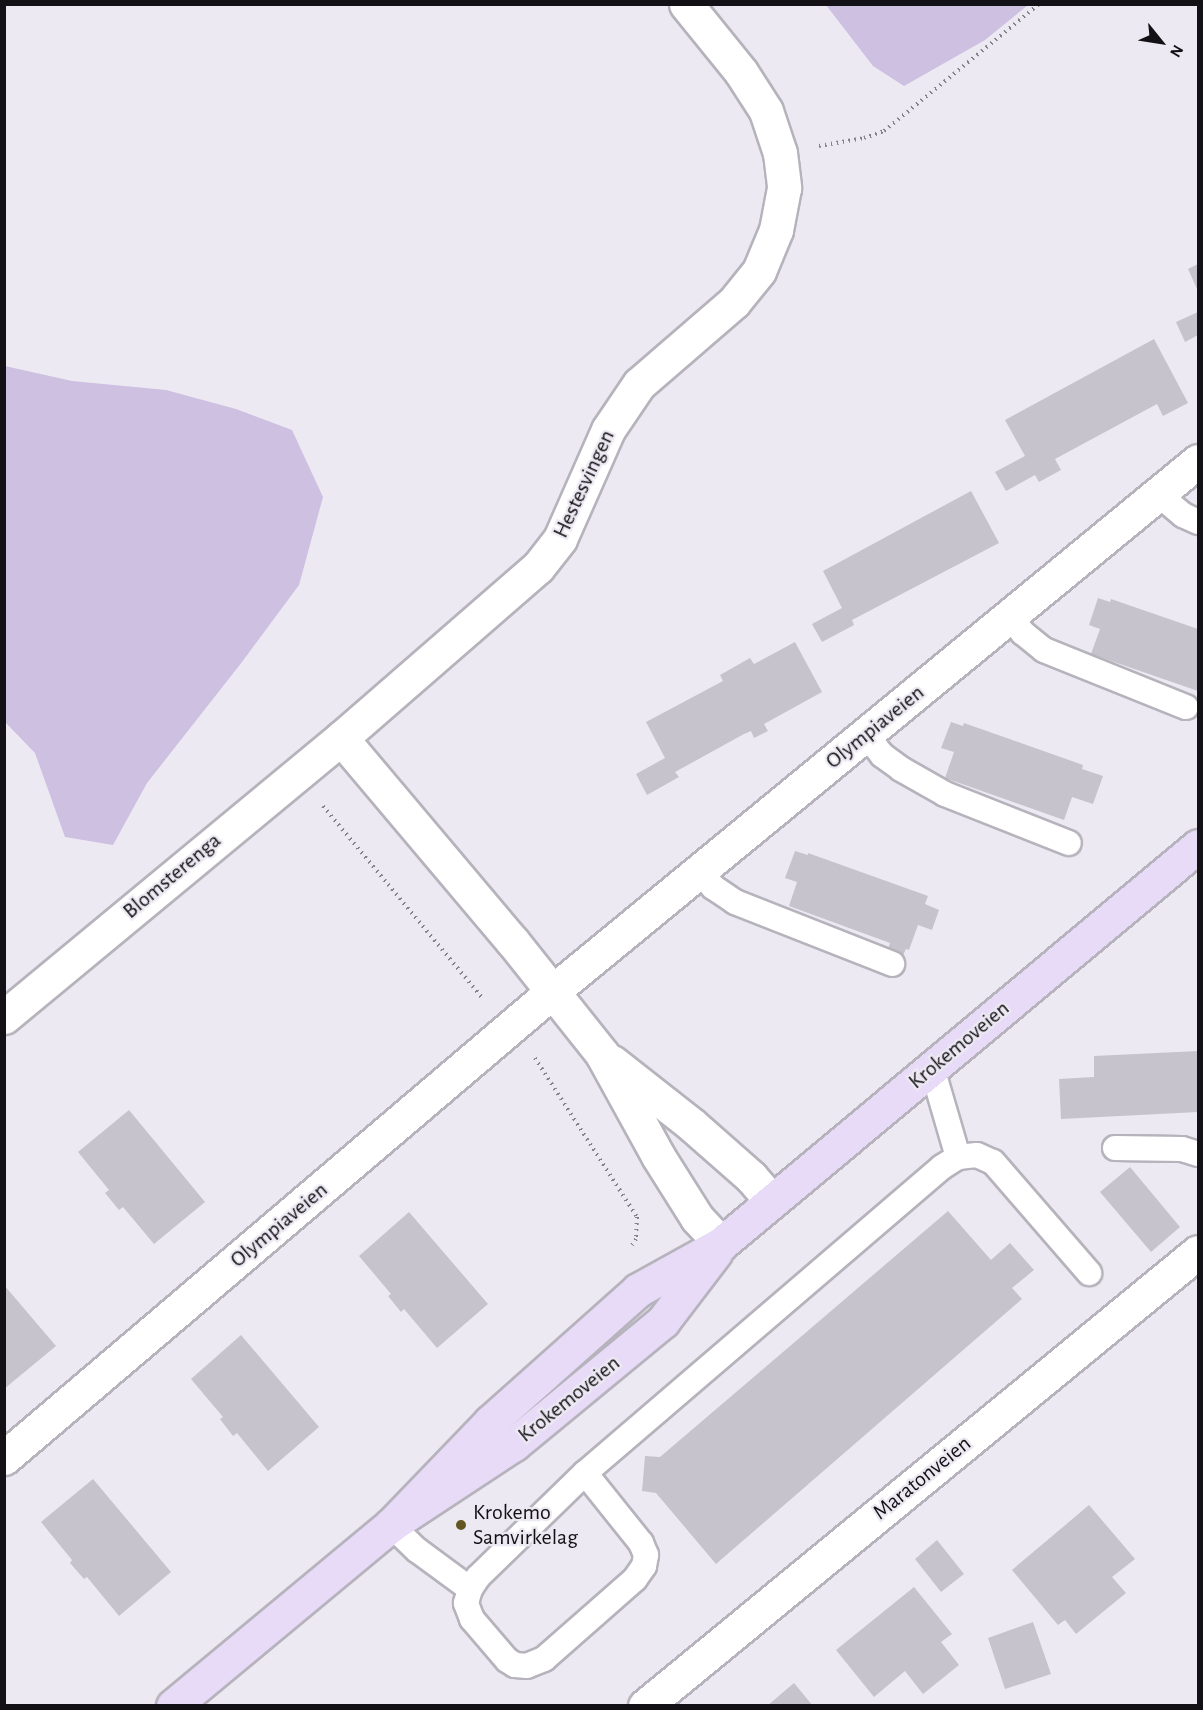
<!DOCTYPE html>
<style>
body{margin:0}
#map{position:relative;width:1203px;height:1710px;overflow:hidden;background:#ece9f2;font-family:"Alegreya Sans",sans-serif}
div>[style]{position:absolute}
.green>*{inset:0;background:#cdc0e1}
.building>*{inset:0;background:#c6c3cc}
.path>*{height:4px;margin-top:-2px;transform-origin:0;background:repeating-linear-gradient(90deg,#848289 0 1.5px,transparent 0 6px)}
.roads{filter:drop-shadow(2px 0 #b6b3bc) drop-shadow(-2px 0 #b6b3bc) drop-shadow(0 2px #b6b3bc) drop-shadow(0 -2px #b6b3bc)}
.lane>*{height:24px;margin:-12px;padding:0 12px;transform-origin:12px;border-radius:12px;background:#fff}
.street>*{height:33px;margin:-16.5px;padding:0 16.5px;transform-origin:16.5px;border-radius:16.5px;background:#fff}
.secondary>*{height:33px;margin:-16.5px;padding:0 16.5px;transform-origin:16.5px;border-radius:16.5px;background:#e8dbf8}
.dots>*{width:16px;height:16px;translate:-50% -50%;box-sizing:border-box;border:3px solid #ece9f2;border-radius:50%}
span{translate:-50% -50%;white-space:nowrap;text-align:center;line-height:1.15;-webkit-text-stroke:4.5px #ece9f2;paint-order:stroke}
.street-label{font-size:22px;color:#131115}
.poi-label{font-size:22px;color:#131115}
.left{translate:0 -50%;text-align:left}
.frame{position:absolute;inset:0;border:6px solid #131115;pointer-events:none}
.north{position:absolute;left:1131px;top:12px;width:60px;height:60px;-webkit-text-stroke:4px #ece9f2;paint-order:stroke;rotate:120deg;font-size:16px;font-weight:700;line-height:24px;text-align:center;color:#131115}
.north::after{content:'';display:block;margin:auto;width:21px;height:27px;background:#131115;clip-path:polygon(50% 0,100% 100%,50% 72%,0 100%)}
</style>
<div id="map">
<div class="green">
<div style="clip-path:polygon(826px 5px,1028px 5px,985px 40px,904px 86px,873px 66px)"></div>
<div style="clip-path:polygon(5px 366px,72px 381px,166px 390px,236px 409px,292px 430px,323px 497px,299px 585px,242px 662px,147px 783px,113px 845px,65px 837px,35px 753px,5px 722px)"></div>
</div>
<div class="building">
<div style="clip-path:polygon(1198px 264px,1198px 291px,1188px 269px)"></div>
<div style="clip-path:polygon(1198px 312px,1198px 335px,1185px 342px,1176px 322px)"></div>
<div style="clip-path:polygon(1154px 339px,1188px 403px,1163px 416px,1157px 404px,1055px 459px,1061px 470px,1039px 482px,1035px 475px,1006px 491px,995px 472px,1025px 456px,1005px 420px)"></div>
<div style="clip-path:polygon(971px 491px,999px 543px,852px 620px,854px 625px,822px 642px,812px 624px,842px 608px,823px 571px)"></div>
<div style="clip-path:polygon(1098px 598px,1110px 602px,1111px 599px,1198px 629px,1198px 691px,1091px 654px,1100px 629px,1089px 625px)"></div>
<div style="clip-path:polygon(795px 642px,822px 692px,764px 724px,768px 731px,754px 738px,751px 731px,744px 734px,675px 772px,679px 777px,647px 795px,636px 774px,665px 758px,646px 722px,723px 681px,720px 675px,750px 658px,754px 664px)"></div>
<div style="clip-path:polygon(951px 722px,963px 726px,964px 723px,1083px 765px,1082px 769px,1103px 776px,1093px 804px,1072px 797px,1064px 820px,945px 778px,954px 752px,941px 748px)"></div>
<div style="clip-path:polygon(795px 851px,808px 855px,808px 853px,928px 896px,925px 904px,939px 910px,932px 930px,918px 925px,909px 950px,906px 949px,903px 955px,888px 949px,890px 943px,789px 906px,797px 882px,785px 878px)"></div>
<div style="clip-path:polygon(1198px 1051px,1198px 1112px,1061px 1119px,1059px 1079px,1094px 1077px,1094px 1056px)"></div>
<div style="clip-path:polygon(129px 1110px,205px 1202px,154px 1244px,123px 1207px,119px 1210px,105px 1193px,109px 1190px,78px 1152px)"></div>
<div style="clip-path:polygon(1130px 1167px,1180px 1227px,1151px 1252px,1100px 1192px)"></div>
<div style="clip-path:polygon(948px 1211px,991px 1260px,1010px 1243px,1034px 1270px,1012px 1288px,1022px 1299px,716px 1564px,656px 1493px,642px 1491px,645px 1456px,660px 1457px)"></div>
<div style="clip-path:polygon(409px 1212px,488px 1304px,437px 1348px,404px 1309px,401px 1312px,388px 1296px,391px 1294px,359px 1256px)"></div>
<div style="clip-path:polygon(4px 1285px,56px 1346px,4px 1389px)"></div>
<div style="clip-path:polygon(241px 1335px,319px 1427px,268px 1471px,237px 1433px,233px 1436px,220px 1419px,223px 1417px,191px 1379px)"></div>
<div style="clip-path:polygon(93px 1479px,171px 1572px,119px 1616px,87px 1577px,84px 1579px,70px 1563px,72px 1560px,41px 1522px)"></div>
<div style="clip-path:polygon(1089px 1505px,1135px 1559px,1112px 1577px,1126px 1593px,1076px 1634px,1065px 1620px,1058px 1625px,1012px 1570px)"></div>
<div style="clip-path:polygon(937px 1540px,964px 1574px,941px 1592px,915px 1559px)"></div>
<div style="clip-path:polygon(914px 1587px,952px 1634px,941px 1642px,959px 1665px,923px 1694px,905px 1671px,874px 1697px,836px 1650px)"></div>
<div style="clip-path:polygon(1033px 1622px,1051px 1674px,1005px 1689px,988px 1638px)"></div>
<div style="clip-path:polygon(794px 1683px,813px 1706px,767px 1706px)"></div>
</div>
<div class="path">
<div style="left:819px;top:146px;width:46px;rotate:-10.1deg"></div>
<div style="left:864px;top:138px;width:21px;rotate:-19deg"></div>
<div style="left:884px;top:131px;width:200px;rotate:-39.3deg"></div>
<div style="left:323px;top:806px;width:251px;rotate:50.3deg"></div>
<div style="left:535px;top:1058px;width:189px;rotate:57.3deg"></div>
<div style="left:637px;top:1217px;width:22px;rotate:93deg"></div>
<div style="left:636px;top:1239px;width:7px;rotate:124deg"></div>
</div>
<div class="roads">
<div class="lane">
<div style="left:1158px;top:494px;width:33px;rotate:40deg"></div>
<div style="left:1183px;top:515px;width:17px;rotate:25deg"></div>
<div style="left:1010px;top:616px;width:21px;rotate:53deg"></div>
<div style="left:1023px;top:633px;width:27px;rotate:39deg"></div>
<div style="left:1044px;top:650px;width:153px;rotate:21.9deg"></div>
<div style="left:866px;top:735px;width:26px;rotate:51deg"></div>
<div style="left:882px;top:755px;width:24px;rotate:36deg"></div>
<div style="left:901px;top:769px;width:51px;rotate:29.6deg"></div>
<div style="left:945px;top:794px;width:133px;rotate:21.6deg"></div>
<div style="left:700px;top:872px;width:20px;rotate:49deg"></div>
<div style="left:713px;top:887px;width:27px;rotate:34deg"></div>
<div style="left:735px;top:902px;width:169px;rotate:21.5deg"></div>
<div style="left:932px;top:1068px;width:93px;rotate:73.7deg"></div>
<div style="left:1115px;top:1148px;width:67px;rotate:0.9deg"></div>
<div style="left:1182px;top:1149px;width:17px;rotate:17deg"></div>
<div style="left:585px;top:1473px;width:90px;rotate:51.3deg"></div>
<div style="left:641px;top:1543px;width:13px;rotate:67deg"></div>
<div style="left:646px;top:1555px;width:11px;rotate:100deg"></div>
<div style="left:644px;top:1566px;width:16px;rotate:125deg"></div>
<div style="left:635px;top:1579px;width:121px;rotate:138.7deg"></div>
<div style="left:544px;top:1659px;width:18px;rotate:158deg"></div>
<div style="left:527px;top:1666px;width:12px;rotate:-175deg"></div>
<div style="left:515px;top:1665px;width:9px;rotate:-148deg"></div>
<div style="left:507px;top:1660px;width:54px;rotate:-130.5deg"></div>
<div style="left:472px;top:1619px;width:17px;rotate:-111deg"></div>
<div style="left:466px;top:1603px;width:15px;rotate:-74deg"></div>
<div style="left:470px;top:1589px;width:14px;rotate:-56deg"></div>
<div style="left:478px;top:1577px;width:149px;rotate:-44.2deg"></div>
<div style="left:585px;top:1473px;width:470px;rotate:-40.6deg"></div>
<div style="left:942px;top:1167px;width:19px;rotate:-32deg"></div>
<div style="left:958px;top:1157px;width:19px;rotate:-6deg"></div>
<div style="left:977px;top:1155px;width:17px;rotate:24deg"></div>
<div style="left:993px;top:1162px;width:147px;rotate:49.1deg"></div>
<div style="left:391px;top:1525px;width:36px;rotate:44deg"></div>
<div style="left:417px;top:1550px;width:66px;rotate:36.3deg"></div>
</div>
<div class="street">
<div style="left:686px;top:4px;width:87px;rotate:51deg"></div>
<div style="left:741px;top:72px;width:46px;rotate:57.3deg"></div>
<div style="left:766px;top:111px;width:44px;rotate:71.6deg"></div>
<div style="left:780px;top:153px;width:35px;rotate:83deg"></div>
<div style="left:784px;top:188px;width:43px;rotate:100.8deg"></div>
<div style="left:776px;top:230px;width:44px;rotate:112.5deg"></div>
<div style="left:759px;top:271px;width:40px;rotate:129deg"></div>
<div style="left:734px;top:302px;width:125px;rotate:139.2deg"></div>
<div style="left:639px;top:384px;width:55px;rotate:124deg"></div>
<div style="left:608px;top:430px;width:119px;rotate:113.8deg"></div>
<div style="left:560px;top:539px;width:36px;rotate:128deg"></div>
<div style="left:538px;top:567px;width:261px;rotate:139deg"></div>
<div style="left:341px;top:738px;width:267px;rotate:49.9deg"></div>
<div style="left:513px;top:942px;width:143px;rotate:51.5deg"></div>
<div style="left:602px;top:1054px;width:116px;rotate:61.2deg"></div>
<div style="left:658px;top:1156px;width:73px;rotate:57.8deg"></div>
<div style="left:697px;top:1218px;width:35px;rotate:47deg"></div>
<div style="left:4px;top:1017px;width:438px;rotate:-39.6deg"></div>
<div style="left:612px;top:1062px;width:102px;rotate:38.2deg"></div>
<div style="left:692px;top:1125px;width:79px;rotate:41.4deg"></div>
<div style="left:751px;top:1177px;width:32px;rotate:49deg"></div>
<div style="left:4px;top:1458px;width:719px;rotate:-40.38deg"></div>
<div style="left:552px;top:992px;width:836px;rotate:-39.42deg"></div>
<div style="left:645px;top:1706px;width:715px;rotate:-39.39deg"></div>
</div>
<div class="secondary">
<div style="left:391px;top:1525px;width:143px;rotate:-46.1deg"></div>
<div style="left:490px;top:1422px;width:198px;rotate:-41.7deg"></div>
<div style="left:638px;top:1290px;width:95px;rotate:-29deg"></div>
<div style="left:721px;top:1244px;width:621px;rotate:-39.84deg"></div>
<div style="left:173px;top:1706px;width:283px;rotate:-39.7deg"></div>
<div style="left:391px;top:1525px;width:147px;rotate:-33.4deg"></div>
<div style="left:514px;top:1444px;width:193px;rotate:-39.5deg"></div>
<div style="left:663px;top:1321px;width:86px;rotate:-52.6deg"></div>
</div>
</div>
<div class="dots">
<div style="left:461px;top:1525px;background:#645623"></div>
</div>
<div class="street-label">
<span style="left:584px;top:484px;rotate:-65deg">Hestesvingen</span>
<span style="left:875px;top:727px;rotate:-39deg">Olympiaveien</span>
<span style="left:172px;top:876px;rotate:-40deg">Blomsterenga</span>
<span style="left:959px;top:1045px;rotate:-40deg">Krokemoveien</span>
<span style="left:279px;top:1225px;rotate:-40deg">Olympiaveien</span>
<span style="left:569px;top:1399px;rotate:-39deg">Krokemoveien</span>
<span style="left:922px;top:1478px;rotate:-39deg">Maratonveien</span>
</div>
<div class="poi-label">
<span class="left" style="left:473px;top:1525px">Krokemo<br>Samvirkelag</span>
</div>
<div class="frame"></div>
<div class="north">N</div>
</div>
